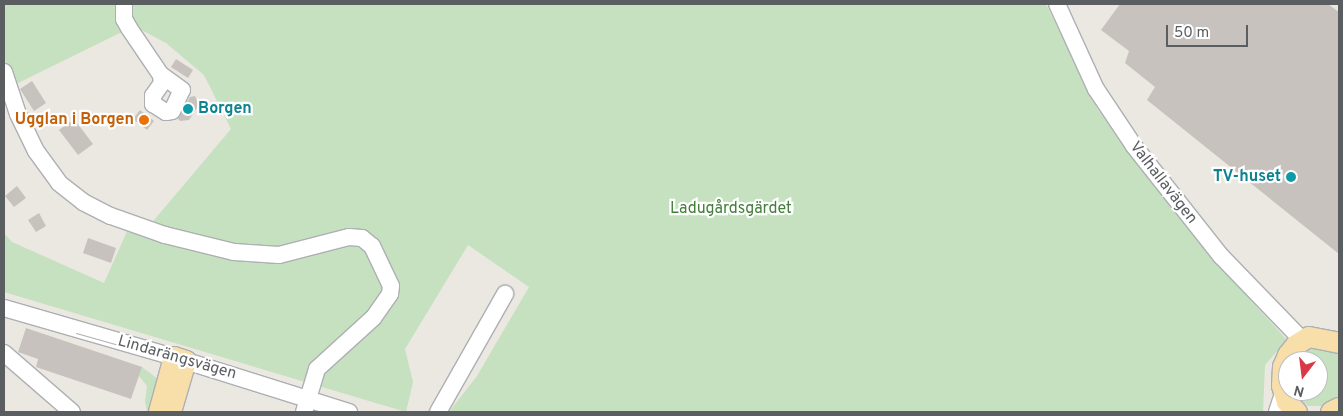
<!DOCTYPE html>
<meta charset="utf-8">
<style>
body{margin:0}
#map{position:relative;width:1343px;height:416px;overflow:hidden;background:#ebe7e1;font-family:Overpass,sans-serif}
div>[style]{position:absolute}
.green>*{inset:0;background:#c5e1bf}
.building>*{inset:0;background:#c7c2bd}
.roads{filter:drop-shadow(1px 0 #adb0b3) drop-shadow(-1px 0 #adb0b3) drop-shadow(0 1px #adb0b3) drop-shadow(0 -1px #adb0b3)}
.minor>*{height:16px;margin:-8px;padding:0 8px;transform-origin:8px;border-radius:8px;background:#fff}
.major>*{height:20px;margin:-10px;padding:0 10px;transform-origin:10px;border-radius:10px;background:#f8dea9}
.tram>*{height:1px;margin:-0.5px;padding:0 0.5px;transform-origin:0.5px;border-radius:0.5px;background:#aeafaf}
.dots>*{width:14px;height:14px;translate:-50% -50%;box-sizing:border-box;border:2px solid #fff;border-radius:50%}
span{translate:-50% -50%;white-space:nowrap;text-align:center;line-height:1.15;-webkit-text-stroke:4.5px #fff;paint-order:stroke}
.culture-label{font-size:16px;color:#0d838f;font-weight:700}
.left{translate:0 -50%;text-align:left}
.right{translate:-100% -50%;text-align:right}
.food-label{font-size:16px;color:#c56008;font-weight:700}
.street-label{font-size:16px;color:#5a5e61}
.park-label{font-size:16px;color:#437f3a}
.frame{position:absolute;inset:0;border:5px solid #5a5e61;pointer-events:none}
.north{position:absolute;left:1278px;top:351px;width:50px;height:50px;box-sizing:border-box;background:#fff;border:1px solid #bdbfc0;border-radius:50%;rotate:195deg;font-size:14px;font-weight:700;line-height:20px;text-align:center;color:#5a5e61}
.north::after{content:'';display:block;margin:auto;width:18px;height:22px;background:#db3847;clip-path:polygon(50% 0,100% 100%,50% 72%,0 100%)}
.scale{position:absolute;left:1166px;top:25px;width:82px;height:22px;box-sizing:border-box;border:2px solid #5a5e61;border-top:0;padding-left:6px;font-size:15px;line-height:18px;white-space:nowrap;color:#5a5e61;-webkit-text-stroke:4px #fff;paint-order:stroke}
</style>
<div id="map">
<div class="green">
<div style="clip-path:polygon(4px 4px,1046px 4px,1098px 110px,1211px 257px,1287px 340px,1265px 365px,1263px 412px,449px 412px,477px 376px,529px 287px,468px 245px,405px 349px,413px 382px,406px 412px,4px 292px,4px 233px,12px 242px,104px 283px,129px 227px,144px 232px,231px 129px,204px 75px,166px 43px,134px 26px,14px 85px,4px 58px)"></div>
<div style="clip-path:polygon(1312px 347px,1332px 350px,1339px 355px,1339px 398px,1327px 406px,1308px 406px,1291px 391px,1318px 391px,1318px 361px,1292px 361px,1303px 350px)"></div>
<div style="clip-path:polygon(142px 367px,158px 379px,150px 412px,147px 412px,145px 401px,147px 386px,139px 376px)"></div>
</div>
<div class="building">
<div style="clip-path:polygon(1120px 4px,1328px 4px,1339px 12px,1339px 254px,1147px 100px,1155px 87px,1125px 63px,1129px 51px,1101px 30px)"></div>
<div style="clip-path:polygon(176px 59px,193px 70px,188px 78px,171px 67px)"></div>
<div style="clip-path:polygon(32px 81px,46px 103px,34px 111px,20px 89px)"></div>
<div style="clip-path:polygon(195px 96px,199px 105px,189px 120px,180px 121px,178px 119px,190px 97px)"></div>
<div style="clip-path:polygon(140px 110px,154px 121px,147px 130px,133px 119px)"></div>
<div style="clip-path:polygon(74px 119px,93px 144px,78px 155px,59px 130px)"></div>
<div style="clip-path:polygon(17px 186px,26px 198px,14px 207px,5px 196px)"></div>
<div style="clip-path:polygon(39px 213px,46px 226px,36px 232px,28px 220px)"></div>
<div style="clip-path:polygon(88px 238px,116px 248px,111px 263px,83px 253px)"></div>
<div style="clip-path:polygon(26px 328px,142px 367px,131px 399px,36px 367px,38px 359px,18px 352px)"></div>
</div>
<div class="roads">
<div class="minor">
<div style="left:124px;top:4px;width:15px;rotate:90deg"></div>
<div style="left:124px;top:19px;width:10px;rotate:61deg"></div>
<div style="left:129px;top:28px;width:57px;rotate:55.8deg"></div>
<div style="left:161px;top:75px;width:8px;rotate:83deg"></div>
<div style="left:162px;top:83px;width:16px;rotate:125deg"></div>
<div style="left:153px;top:96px;width:8px;rotate:90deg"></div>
<div style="left:153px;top:104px;width:15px;rotate:32deg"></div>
<div style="left:166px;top:112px;width:6px;rotate:-9deg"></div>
<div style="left:172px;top:111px;width:23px;rotate:-65deg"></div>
<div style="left:182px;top:90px;width:26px;rotate:-144deg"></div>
<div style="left:1057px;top:4px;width:94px;rotate:65.4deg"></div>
<div style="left:1096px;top:89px;width:69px;rotate:56.3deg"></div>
<div style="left:1134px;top:146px;width:140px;rotate:51.7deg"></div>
<div style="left:1221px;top:256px;width:117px;rotate:46deg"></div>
<div style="left:4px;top:72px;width:44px;rotate:71.6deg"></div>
<div style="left:18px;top:114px;width:41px;rotate:64.1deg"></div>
<div style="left:36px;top:151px;width:39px;rotate:54deg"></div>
<div style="left:59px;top:183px;width:31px;rotate:38deg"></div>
<div style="left:83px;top:202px;width:31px;rotate:27deg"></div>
<div style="left:111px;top:216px;width:57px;rotate:19.4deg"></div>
<div style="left:165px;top:235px;width:71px;rotate:13.8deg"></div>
<div style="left:234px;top:252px;width:45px;rotate:3.8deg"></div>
<div style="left:279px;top:255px;width:72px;rotate:-14.4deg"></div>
<div style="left:349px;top:237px;width:13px;rotate:4deg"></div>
<div style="left:362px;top:238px;width:13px;rotate:39deg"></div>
<div style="left:372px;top:246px;width:44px;rotate:64.6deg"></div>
<div style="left:391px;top:286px;width:8px;rotate:97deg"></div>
<div style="left:390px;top:294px;width:29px;rotate:125deg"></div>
<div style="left:373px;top:318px;width:76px;rotate:137.7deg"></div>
<div style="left:317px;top:369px;width:45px;rotate:106.8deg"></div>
<div style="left:4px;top:308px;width:177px;rotate:16.1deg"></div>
<div style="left:4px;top:353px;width:90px;rotate:40.9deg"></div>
<div style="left:186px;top:361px;width:171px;rotate:17.4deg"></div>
<div style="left:438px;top:412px;width:136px;rotate:-60.4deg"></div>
<div style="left:1277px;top:412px;width:20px;rotate:-72deg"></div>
</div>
<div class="major">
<div style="left:159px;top:412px;width:57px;rotate:-74.7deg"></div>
<div style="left:174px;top:357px;width:13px;rotate:18deg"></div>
<div style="left:186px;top:361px;width:53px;rotate:106.4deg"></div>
<div style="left:1297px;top:412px;width:14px;rotate:-135deg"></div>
<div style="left:1287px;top:402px;width:17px;rotate:-107deg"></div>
<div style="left:1282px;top:386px;width:19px;rotate:-87deg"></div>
<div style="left:1283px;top:367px;width:13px;rotate:-67deg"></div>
<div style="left:1288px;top:355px;width:13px;rotate:-51deg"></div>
<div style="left:1296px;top:345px;width:15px;rotate:-32deg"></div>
<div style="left:1309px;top:337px;width:31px;rotate:11deg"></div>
<div style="left:1331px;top:412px;width:9px;rotate:-27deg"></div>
</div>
</div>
<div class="tram">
<div style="left:76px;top:333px;width:59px;rotate:15.7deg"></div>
</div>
<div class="dots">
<div style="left:188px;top:109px;background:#0f9aa8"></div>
<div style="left:144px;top:120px;background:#e8710a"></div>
<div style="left:1291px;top:177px;background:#0f9aa8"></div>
</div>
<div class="culture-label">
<span class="left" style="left:198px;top:109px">Borgen</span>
<span class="right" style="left:1281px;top:177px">TV-huset</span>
</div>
<div class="food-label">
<span class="right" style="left:134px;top:120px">Ugglan i Borgen</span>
</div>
<div class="street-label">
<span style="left:1163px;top:183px;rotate:52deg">Valhallavägen</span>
<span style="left:177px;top:358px;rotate:16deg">Lindarängsvägen</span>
</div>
<div class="park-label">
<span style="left:731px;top:209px">Ladugårdsgärdet</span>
</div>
<div class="frame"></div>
<div class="north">N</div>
<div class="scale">50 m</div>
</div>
